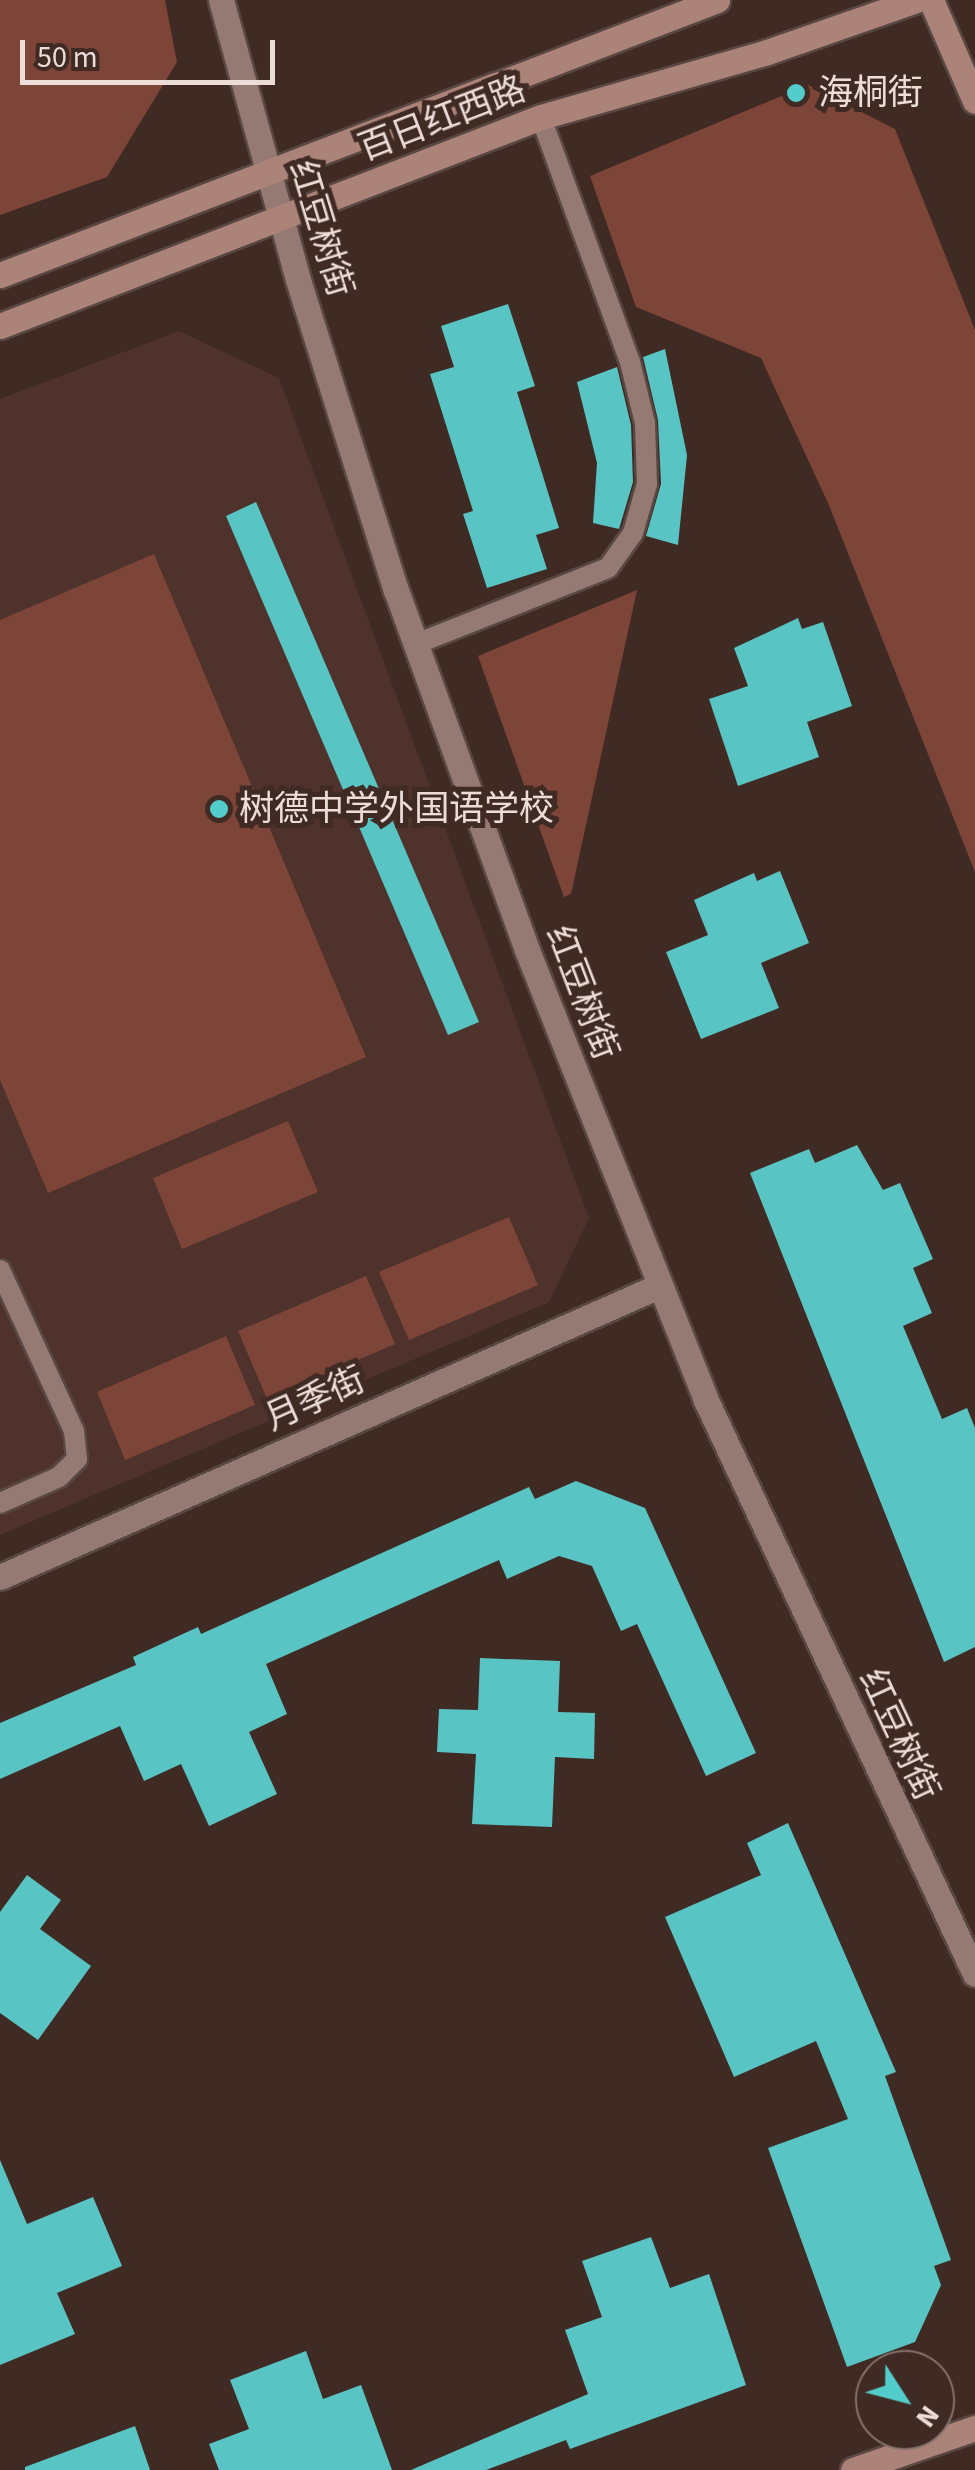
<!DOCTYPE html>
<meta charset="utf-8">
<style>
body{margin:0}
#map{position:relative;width:975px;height:2470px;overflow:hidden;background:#402a24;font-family:"Source Sans 3","Noto Sans SC",sans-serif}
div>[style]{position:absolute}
.built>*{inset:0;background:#4f322c}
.green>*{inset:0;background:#7d4538}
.building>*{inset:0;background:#58c5c4}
.roads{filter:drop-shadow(2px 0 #594742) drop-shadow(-2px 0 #594742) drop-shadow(0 2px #594742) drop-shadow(0 -2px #594742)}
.lane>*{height:20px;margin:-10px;padding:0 10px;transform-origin:10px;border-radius:10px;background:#957a73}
.street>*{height:25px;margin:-12.5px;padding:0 12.5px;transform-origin:12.5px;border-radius:12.5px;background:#957a73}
.secondary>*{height:25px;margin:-12.5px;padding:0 12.5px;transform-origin:12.5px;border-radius:12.5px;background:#ac8379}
.dots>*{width:28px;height:28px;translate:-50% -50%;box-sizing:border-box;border:5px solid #402a24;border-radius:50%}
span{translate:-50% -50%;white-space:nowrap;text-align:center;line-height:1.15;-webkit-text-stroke:10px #402a24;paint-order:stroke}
.poi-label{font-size:35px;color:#ecddd9}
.left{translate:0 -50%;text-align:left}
.street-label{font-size:35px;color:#ecddd9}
.north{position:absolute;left:855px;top:2350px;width:100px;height:100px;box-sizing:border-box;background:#402a24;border:2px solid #85726c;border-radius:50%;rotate:126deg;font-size:28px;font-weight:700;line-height:40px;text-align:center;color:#ecddd9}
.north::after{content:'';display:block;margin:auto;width:35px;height:45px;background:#52cdcc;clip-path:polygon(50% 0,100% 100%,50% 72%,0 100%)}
.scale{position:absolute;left:20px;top:40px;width:255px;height:45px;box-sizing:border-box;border:5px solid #ecddd9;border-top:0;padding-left:12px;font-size:30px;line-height:35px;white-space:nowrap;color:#ecddd9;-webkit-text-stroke:8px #402a24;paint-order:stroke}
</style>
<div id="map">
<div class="built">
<div style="clip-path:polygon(179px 331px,279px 378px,589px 1218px,549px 1302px,0 1535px,0 399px)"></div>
</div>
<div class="green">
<div style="clip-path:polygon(0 0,165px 0,177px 62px,107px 177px,0 215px)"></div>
<div style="clip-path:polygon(808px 85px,895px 129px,975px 330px,975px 872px,828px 503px,761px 358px,636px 307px,590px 176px)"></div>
<div style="clip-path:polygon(154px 554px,366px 1057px,48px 1193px,0 1080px,0 620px)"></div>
<div style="clip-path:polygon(637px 590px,571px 894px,564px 897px,478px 656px)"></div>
<div style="clip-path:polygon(288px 1121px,318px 1192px,182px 1249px,153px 1178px)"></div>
<div style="clip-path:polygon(509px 1217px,538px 1285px,409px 1340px,379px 1272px)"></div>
<div style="clip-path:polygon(366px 1276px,395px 1344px,267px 1399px,238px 1331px)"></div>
<div style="clip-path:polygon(226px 1336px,255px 1405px,125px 1460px,97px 1392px)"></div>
</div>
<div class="building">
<div style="clip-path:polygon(508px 304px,535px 386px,517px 392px,559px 528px,536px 535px,547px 569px,487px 588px,463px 514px,473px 511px,430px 374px,454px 367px,441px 326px)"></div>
<div style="clip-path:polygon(665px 349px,687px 455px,678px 545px,646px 536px,661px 484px,658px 420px,643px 357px)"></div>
<div style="clip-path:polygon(617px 367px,631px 425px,633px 482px,619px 529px,593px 523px,597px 463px,577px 382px)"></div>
<div style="clip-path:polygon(256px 502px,479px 1022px,448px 1035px,226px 516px)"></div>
<div style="clip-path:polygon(798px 618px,802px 629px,823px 622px,852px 706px,807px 722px,819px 757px,738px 786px,709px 699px,748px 686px,734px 648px)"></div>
<div style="clip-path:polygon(780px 871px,809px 943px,761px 963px,779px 1008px,701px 1039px,666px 952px,708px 935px,694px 900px,754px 873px,757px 881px)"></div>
<div style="clip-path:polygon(857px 1145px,883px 1190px,900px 1183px,933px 1259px,913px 1268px,932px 1313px,903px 1326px,942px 1419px,967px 1408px,975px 1428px,975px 1647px,944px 1662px,750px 1173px,809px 1149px,815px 1163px)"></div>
<div style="clip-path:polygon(576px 1481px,645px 1508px,756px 1753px,706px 1776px,637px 1624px,621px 1631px,592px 1566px,559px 1556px,507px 1579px,499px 1560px,266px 1664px,287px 1714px,249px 1732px,277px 1794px,209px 1826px,181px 1764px,144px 1781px,120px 1726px,0 1779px,0 1723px,136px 1665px,133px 1657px,198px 1627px,201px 1634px,529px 1487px,535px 1499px)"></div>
<div style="clip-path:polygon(480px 1658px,560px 1661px,558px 1712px,595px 1713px,594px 1759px,555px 1757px,552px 1827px,472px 1824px,476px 1754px,437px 1752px,439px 1709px,478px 1710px)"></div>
<div style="clip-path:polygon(788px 1823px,896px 2072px,885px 2076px,951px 2260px,934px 2266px,941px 2285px,915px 2342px,847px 2367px,768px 2148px,848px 2119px,816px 2041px,734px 2077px,665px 1917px,761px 1875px,747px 1843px)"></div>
<div style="clip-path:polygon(27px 1875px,61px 1900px,40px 1929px,91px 1966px,38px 2040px,0 2013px,0 1912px)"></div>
<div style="clip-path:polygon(0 2160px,27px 2224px,93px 2197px,122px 2266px,57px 2293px,75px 2334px,0 2365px)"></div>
<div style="clip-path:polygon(651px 2237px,670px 2288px,709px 2274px,746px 2385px,570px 2449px,566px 2440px,486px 2470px,411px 2470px,588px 2394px,565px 2330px,602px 2317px,582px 2261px)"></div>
<div style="clip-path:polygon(306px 2351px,323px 2399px,361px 2385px,392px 2470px,219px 2470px,209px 2444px,249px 2429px,230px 2380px)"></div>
<div style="clip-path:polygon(135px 2426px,150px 2470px,25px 2470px,25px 2467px)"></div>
</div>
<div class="roads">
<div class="lane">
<div style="left:416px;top:644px;width:206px;rotate:-21.6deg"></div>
<div style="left:608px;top:568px;width:43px;rotate:-54.5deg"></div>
<div style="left:633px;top:533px;width:51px;rotate:-74.1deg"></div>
<div style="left:647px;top:484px;width:61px;rotate:-91.9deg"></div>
<div style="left:645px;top:423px;width:63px;rotate:-103.8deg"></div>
<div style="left:630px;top:362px;width:261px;rotate:-110deg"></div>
<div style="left:0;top:1270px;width:177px;rotate:65.3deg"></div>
<div style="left:74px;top:1431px;width:28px;rotate:84deg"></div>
<div style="left:77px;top:1459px;width:25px;rotate:135deg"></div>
<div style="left:59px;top:1477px;width:64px;rotate:156.2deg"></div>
</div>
<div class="street">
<div style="left:221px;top:0;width:290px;rotate:74.6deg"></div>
<div style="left:298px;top:280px;width:325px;rotate:72.5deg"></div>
<div style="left:396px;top:590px;width:383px;rotate:70deg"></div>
<div style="left:527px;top:950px;width:482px;rotate:68.3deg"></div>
<div style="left:705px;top:1398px;width:636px;rotate:64.89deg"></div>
<div style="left:0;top:1577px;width:720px;rotate:-23.83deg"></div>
</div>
<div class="secondary">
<div style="left:931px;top:0;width:110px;rotate:66.5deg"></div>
<div style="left:0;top:275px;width:768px;rotate:-20.98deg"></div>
<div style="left:0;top:326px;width:580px;rotate:-21.12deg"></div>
<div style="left:541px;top:117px;width:235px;rotate:-16deg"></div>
<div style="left:767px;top:52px;width:158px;rotate:-19.2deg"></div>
<div style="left:853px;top:2470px;width:129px;rotate:-19deg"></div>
</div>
</div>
<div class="dots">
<div style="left:796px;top:93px;background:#52cdcc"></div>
<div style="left:219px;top:809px;background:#52cdcc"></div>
</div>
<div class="poi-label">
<span class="left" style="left:818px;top:93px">海桐街</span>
<span class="left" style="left:239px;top:809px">树德中学外国语学校</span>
</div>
<div class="street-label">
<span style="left:442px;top:119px;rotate:-21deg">百日红西路</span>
<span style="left:321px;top:229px;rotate:73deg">红豆树街</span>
<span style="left:582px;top:993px;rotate:69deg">红豆树街</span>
<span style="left:315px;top:1399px;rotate:-24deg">月季街</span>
<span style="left:899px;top:1735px;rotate:65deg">红豆树街</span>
</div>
<div class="north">N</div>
<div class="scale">50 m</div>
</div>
